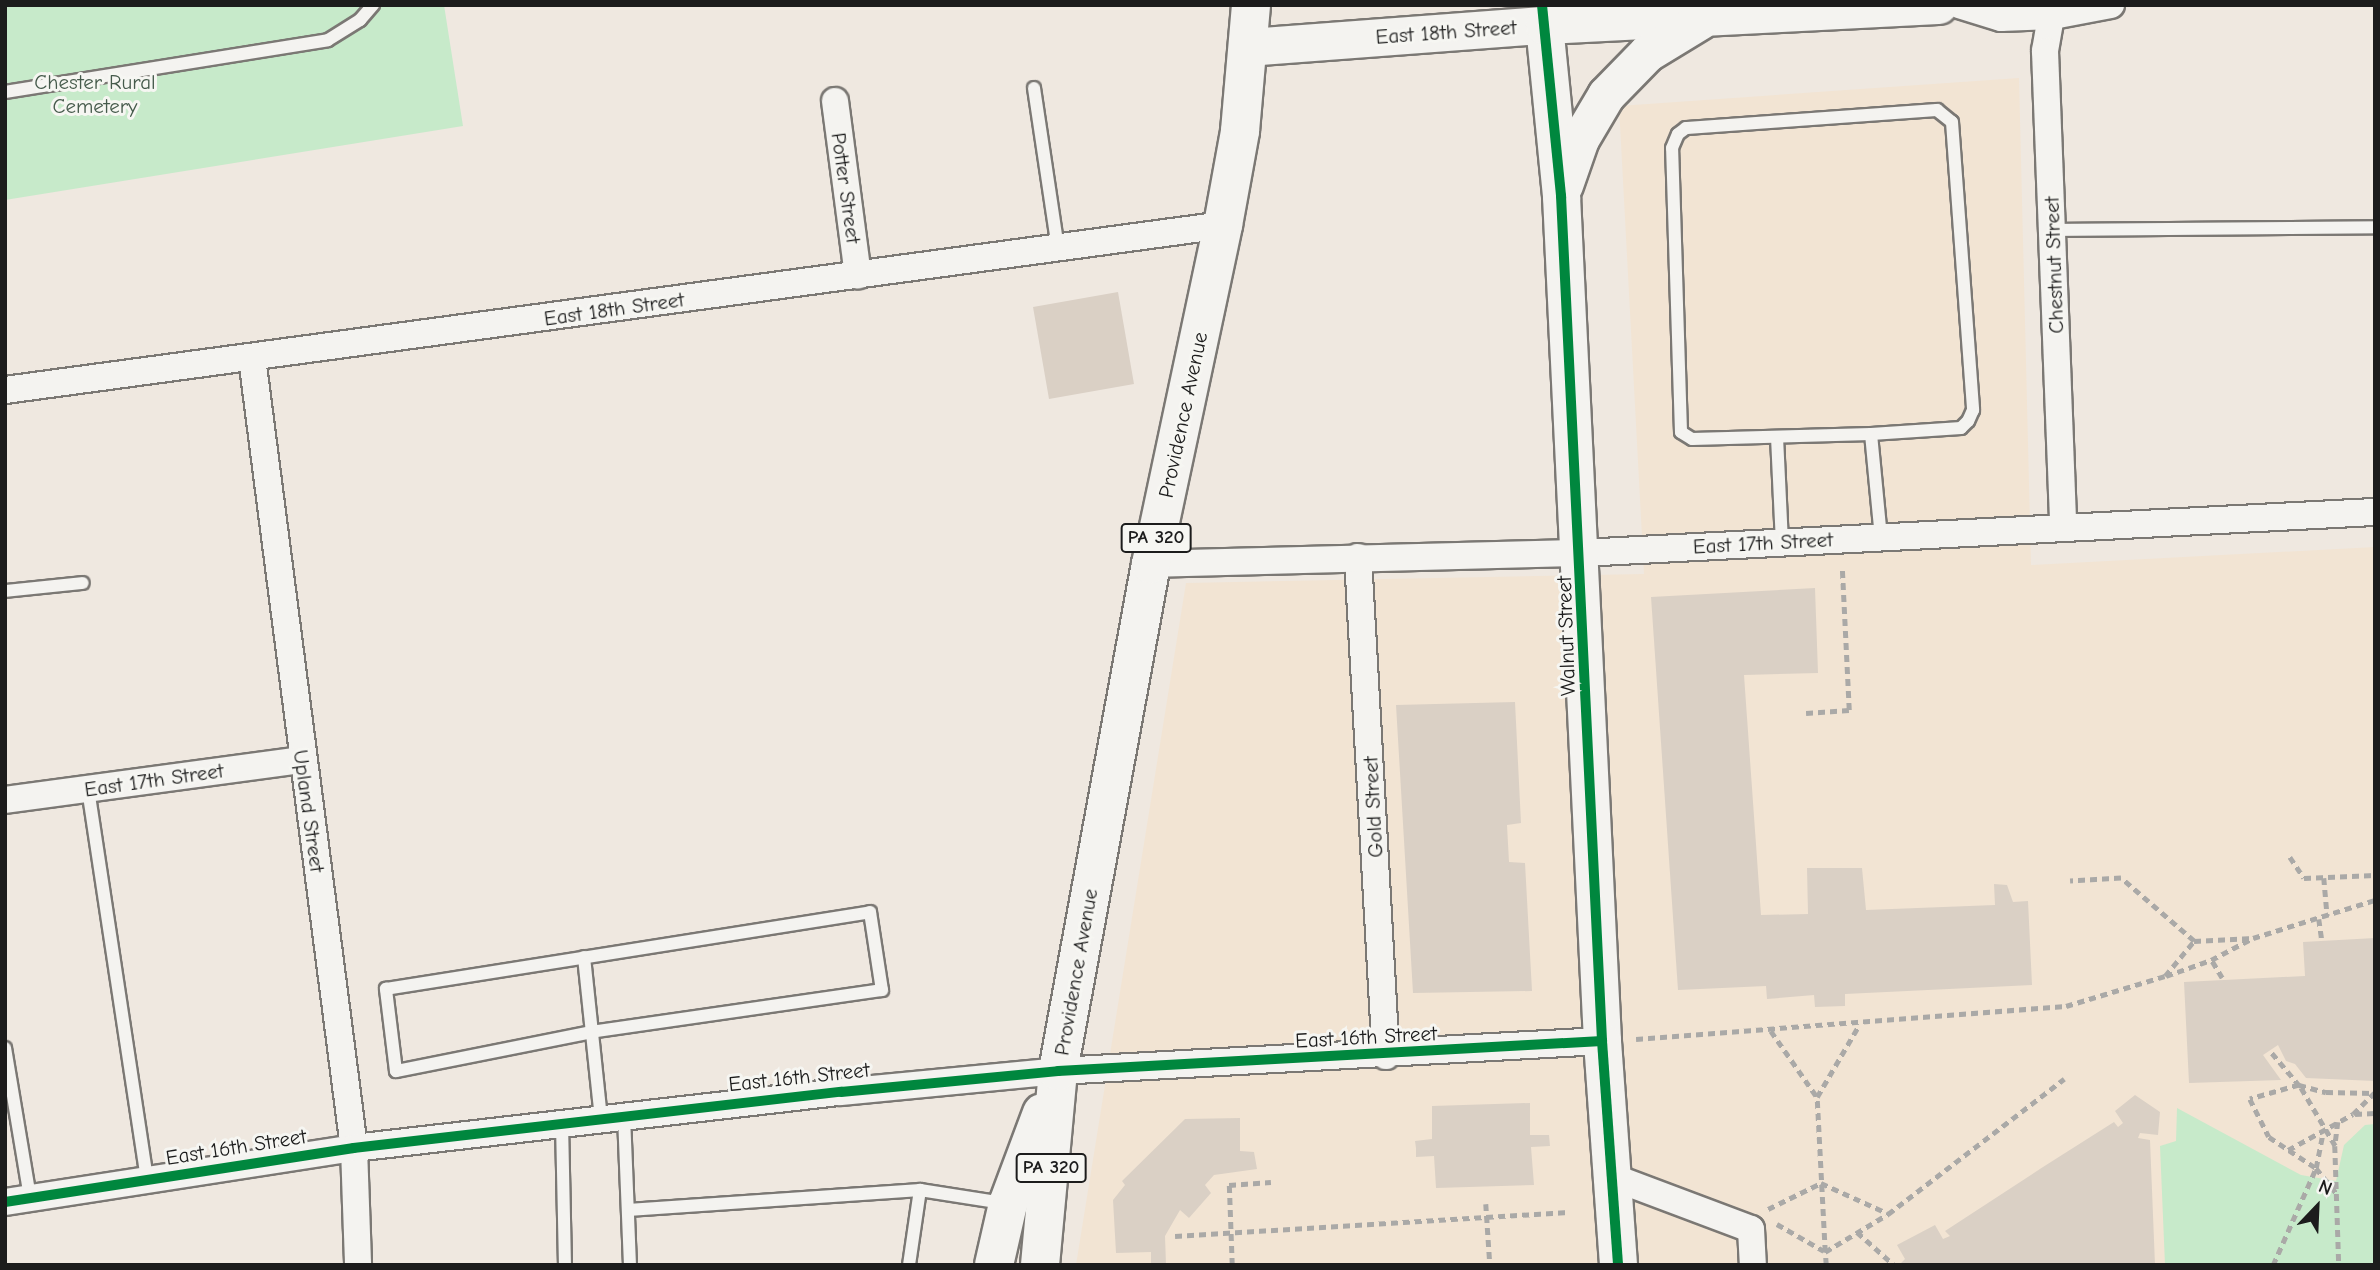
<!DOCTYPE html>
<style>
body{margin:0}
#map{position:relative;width:2380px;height:1270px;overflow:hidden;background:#efe8e0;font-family:"Comic Neue",sans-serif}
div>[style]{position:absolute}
.built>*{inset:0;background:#f2e4d3}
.green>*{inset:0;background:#c7eaca}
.building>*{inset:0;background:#dad0c5}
.path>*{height:4.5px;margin-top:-2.25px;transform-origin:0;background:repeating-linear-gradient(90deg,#aaa9a7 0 7px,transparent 0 12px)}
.roads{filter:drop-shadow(2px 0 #7b7874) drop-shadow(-2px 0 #7b7874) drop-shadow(0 2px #7b7874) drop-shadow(0 -2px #7b7874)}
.lane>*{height:12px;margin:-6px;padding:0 6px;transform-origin:6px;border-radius:6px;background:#f4f3f0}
.street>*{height:26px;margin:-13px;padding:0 13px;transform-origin:13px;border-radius:13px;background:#f4f3f0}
.secondary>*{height:37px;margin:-18.5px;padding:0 18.5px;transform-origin:18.5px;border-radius:18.5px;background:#f4f3f0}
.primary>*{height:38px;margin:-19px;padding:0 19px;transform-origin:19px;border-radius:19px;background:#f4f3f0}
.cycleway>*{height:10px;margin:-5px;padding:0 5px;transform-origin:5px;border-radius:5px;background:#00873e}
span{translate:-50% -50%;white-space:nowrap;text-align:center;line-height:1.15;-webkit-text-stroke:6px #f6f6f2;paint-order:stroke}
.shield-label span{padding:2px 5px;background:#f6f6f2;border:2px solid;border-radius:5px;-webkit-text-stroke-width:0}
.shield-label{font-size:19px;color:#1c1c1c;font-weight:700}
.street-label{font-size:21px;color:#1c1c1c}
.park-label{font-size:21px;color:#455a4b}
.frame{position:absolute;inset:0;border:7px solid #1c1c1c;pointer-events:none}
.north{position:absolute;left:2282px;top:1172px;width:70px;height:70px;-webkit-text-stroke:5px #f6f6f2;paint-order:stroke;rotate:23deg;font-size:19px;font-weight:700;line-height:28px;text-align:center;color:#1c1c1c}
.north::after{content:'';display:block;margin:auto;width:24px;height:32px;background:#1c1c1c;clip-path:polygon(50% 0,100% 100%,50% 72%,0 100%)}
</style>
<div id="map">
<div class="built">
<div style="clip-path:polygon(2019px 78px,2031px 565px,2375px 547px,2375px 1265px,1076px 1265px,1186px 583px,1644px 574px,1619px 106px)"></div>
</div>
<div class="green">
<div style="clip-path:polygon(5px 5px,444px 5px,463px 126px,5px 200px)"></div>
<div style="clip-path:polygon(2177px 1108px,2301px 1175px,2336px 1181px,2344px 1145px,2365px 1125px,2375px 1124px,2375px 1265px,2165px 1265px,2160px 1146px,2176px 1141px)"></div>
</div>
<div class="building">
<div style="clip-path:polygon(1118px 292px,1134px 384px,1049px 399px,1033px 307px)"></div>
<div style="clip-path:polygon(1815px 588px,1818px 673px,1744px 675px,1761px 915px,1808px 914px,1807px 868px,1862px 868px,1866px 910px,1995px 905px,1994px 884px,2007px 885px,2013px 902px,2028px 901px,2032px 985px,1845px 994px,1845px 1006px,1815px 1007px,1814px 995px,1767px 999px,1766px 986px,1678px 990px,1651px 597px)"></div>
<div style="clip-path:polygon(1515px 702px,1521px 823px,1507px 825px,1509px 862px,1525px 863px,1532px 991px,1413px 993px,1396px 705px)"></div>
<div style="clip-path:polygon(2375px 938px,2375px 1081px,2306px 1078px,2295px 1064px,2286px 1061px,2278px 1045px,2263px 1055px,2281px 1080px,2189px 1083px,2184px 982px,2305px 976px,2303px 942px)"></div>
<div style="clip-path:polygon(2135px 1095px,2160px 1112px,2158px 1135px,2140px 1133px,2138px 1138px,2150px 1140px,2155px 1265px,1899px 1265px,1905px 1259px,1897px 1245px,1935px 1225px,1943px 1239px,1950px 1236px,1945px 1231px,2043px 1167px,2114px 1122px,2118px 1127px,2123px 1123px,2115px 1111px)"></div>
<div style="clip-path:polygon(1530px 1103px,1530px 1135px,1549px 1135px,1550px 1146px,1531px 1147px,1534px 1185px,1436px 1188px,1434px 1156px,1416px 1157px,1416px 1148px,1415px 1141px,1432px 1139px,1432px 1106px)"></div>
<div style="clip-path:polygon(1240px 1118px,1240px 1151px,1254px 1152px,1257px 1169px,1214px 1175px,1205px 1185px,1211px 1193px,1189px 1218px,1180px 1210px,1165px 1236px,1166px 1265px,1151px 1265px,1151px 1252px,1116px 1253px,1113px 1200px,1125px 1185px,1122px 1181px,1185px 1119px)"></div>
</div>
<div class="path">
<div style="left:1806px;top:713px;width:43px;rotate:-4deg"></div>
<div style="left:1849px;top:710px;width:142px;rotate:-92.8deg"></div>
<div style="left:2290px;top:857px;width:25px;rotate:56deg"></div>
<div style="left:2304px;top:878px;width:71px;rotate:-2.4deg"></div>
<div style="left:2324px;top:878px;width:38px;rotate:85deg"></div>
<div style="left:2319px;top:919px;width:22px;rotate:82deg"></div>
<div style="left:2194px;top:941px;width:59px;rotate:-2.9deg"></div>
<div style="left:2253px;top:938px;width:128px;rotate:-17.3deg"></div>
<div style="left:2166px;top:976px;width:48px;rotate:-19.6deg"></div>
<div style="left:2222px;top:978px;width:21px;rotate:-121deg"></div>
<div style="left:2211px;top:960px;width:45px;rotate:-27.7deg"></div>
<div style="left:1771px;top:1031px;width:80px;rotate:55.1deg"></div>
<div style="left:1636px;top:1039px;width:431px;rotate:-4.4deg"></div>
<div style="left:2066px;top:1006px;width:103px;rotate:-16.9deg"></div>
<div style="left:2165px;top:976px;width:45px;rotate:-50.4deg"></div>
<div style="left:2194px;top:941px;width:96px;rotate:-139.2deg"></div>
<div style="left:2121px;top:878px;width:51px;rotate:176.6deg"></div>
<div style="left:2272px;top:1053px;width:42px;rotate:49.8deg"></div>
<div style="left:2299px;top:1085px;width:28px;rotate:15deg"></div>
<div style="left:2326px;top:1092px;width:47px;rotate:1.2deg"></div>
<div style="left:2355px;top:1114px;width:20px;rotate:-3deg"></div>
<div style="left:2338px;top:1122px;width:24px;rotate:97deg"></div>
<div style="left:2335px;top:1146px;width:119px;rotate:88.1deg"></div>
<div style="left:2335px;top:1146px;width:71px;rotate:-120.5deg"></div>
<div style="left:2299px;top:1085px;width:51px;rotate:164.1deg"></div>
<div style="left:2250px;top:1099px;width:42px;rotate:63.4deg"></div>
<div style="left:2269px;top:1137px;width:56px;rotate:33.4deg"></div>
<div style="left:2316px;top:1168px;width:33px;rotate:51deg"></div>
<div style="left:2288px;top:1150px;width:74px;rotate:-29deg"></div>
<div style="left:2353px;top:1114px;width:30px;rotate:-45deg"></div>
<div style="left:1486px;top:1204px;width:61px;rotate:86.2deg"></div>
<div style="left:1768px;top:1209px;width:59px;rotate:-26.1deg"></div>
<div style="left:1821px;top:1183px;width:72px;rotate:24.4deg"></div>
<div style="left:1777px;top:1224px;width:54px;rotate:29.9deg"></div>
<div style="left:1857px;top:1232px;width:50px;rotate:41.7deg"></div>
<div style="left:1175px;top:1236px;width:394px;rotate:-3.5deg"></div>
<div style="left:1825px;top:1252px;width:155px;rotate:-93deg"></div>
<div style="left:1817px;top:1097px;width:83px;rotate:-59.7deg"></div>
<div style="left:1232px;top:1265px;width:80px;rotate:-92.1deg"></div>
<div style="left:1229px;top:1185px;width:42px;rotate:-4.1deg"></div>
<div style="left:1826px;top:1265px;width:13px;rotate:-94deg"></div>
<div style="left:1825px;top:1252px;width:74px;rotate:-31.1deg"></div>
<div style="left:1888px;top:1214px;width:222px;rotate:-37.5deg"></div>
<div style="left:2273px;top:1265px;width:106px;rotate:-66.1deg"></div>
<div style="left:2316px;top:1168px;width:37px;rotate:-79deg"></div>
</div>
<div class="roads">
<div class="lane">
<div style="left:1034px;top:88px;width:162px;rotate:81.5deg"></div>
<div style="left:5px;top:92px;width:327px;rotate:-9.1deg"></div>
<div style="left:328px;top:40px;width:38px;rotate:-32deg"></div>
<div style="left:360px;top:20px;width:20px;rotate:-49deg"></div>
<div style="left:1937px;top:110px;width:19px;rotate:39deg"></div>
<div style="left:1952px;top:122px;width:289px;rotate:85.8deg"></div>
<div style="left:1973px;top:410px;width:12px;rotate:114deg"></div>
<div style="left:1968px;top:421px;width:10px;rotate:135deg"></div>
<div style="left:1961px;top:428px;width:90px;rotate:176.2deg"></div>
<div style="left:1871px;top:434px;width:179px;rotate:178.4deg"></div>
<div style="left:1692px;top:439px;width:13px;rotate:-148deg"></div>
<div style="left:1681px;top:432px;width:284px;rotate:-91.8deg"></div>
<div style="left:1672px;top:148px;width:15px;rotate:-67deg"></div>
<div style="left:1678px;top:134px;width:10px;rotate:-37deg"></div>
<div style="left:1686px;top:128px;width:252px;rotate:-4.1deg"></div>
<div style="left:2053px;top:230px;width:322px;rotate:-0.5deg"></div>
<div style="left:1871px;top:434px;width:103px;rotate:84.5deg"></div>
<div style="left:1777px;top:437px;width:105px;rotate:87.3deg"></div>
<div style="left:5px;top:591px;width:78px;rotate:-5.9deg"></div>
<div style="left:88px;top:789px;width:395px;rotate:81.4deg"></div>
<div style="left:870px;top:912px;width:79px;rotate:81.3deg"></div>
<div style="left:882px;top:990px;width:293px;rotate:171.8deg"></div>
<div style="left:592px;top:1032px;width:200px;rotate:168.7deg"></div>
<div style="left:396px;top:1071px;width:83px;rotate:-97deg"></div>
<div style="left:386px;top:989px;width:490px;rotate:-9deg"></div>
<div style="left:584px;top:957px;width:162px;rotate:84deg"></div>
<div style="left:5px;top:1048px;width:152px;rotate:80.5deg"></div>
<div style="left:624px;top:1116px;width:149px;rotate:87.7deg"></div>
<div style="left:562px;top:1123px;width:142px;rotate:88.8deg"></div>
<div style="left:628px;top:1210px;width:293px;rotate:-3.9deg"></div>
<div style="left:920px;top:1190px;width:84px;rotate:8.9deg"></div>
<div style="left:909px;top:1265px;width:76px;rotate:-81.7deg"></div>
</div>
<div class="street">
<div style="left:1959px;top:5px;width:44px;rotate:17.2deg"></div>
<div style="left:2001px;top:18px;width:52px;rotate:-2.2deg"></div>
<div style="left:2053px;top:16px;width:59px;rotate:-10.7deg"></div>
<div style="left:2053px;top:5px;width:47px;rotate:99.9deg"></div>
<div style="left:2045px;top:51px;width:475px;rotate:87.8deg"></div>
<div style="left:835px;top:101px;width:176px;rotate:82.5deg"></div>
<div style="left:252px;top:358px;width:797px;rotate:82.64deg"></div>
<div style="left:354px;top:1148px;width:117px;rotate:88deg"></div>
<div style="left:5px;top:390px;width:1229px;rotate:-7.71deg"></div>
<div style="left:1358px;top:557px;width:500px;rotate:86.8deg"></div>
<div style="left:1151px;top:564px;width:430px;rotate:-1.5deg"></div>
<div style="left:1581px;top:553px;width:795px;rotate:-2.96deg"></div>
<div style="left:5px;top:800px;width:300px;rotate:-7.7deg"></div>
<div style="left:1615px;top:1178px;width:145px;rotate:20.6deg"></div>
<div style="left:1751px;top:1229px;width:36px;rotate:87deg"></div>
<div style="left:5px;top:1202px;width:353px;rotate:-8.8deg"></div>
<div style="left:354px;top:1148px;width:490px;rotate:-6.6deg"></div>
<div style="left:841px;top:1092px;width:218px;rotate:-5.5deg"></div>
<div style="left:1058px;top:1071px;width:545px;rotate:-3.16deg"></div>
</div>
<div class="secondary">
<div style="left:1544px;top:25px;width:172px;rotate:84.3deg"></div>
<div style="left:1561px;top:196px;width:846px;rotate:87.22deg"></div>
<div style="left:1602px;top:1041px;width:225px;rotate:85.9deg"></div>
<div style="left:1248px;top:47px;width:297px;rotate:-4.3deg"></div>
<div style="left:1544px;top:25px;width:395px;rotate:-2.9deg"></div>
<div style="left:1564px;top:185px;width:49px;rotate:-70.8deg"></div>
<div style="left:1580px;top:139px;width:51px;rotate:-59.4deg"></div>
<div style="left:1606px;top:95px;width:59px;rotate:-45.7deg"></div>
<div style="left:1647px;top:53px;width:63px;rotate:-31.4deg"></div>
</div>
<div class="primary">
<div style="left:994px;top:1265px;width:63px;rotate:-77.1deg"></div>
<div style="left:1008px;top:1204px;width:97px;rotate:-69.5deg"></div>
<div style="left:1040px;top:1265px;width:195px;rotate:-84.7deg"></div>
<div style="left:1058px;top:1071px;width:515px;rotate:-79.61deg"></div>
<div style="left:1151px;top:564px;width:347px;rotate:-78deg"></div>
<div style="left:1223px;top:225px;width:96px;rotate:-79.7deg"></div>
<div style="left:1240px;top:131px;width:126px;rotate:-85deg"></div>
</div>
</div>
<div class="cycleway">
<div style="left:1542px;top:5px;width:192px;rotate:84.3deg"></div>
<div style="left:1561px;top:196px;width:846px;rotate:87.22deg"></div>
<div style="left:1602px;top:1041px;width:225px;rotate:85.9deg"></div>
<div style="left:5px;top:1202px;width:353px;rotate:-8.8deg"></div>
<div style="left:354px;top:1148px;width:490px;rotate:-6.6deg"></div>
<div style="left:841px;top:1092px;width:218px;rotate:-5.5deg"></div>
<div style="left:1058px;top:1071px;width:545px;rotate:-3.16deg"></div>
</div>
<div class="shield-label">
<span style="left:1156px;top:538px">PA 320</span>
<span style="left:1051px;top:1168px">PA 320</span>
</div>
<div class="street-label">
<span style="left:1446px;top:32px;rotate:-4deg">East 18th Street</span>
<span style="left:846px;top:188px;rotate:82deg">Potter Street</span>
<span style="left:2054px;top:265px;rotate:-92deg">Chestnut Street</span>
<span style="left:614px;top:309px;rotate:-8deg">East 18th Street</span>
<span style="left:1183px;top:415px;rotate:-78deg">Providence Avenue</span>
<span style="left:1763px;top:543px;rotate:-3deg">East 17th Street</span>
<span style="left:1566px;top:636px;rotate:-92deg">Walnut Street</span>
<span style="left:154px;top:780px;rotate:-8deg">East 17th Street</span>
<span style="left:1373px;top:807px;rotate:-93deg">Gold Street</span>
<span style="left:309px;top:811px;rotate:82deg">Upland Street</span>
<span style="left:1076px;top:972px;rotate:-80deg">Providence Avenue</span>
<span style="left:1366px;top:1037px;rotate:-3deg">East 16th Street</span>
<span style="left:799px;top:1077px;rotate:-6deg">East 16th Street</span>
<span style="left:236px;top:1147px;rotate:-9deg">East 16th Street</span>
</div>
<div class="park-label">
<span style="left:95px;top:94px">Chester Rural<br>Cemetery</span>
</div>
<div class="frame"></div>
<div class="north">N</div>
</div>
